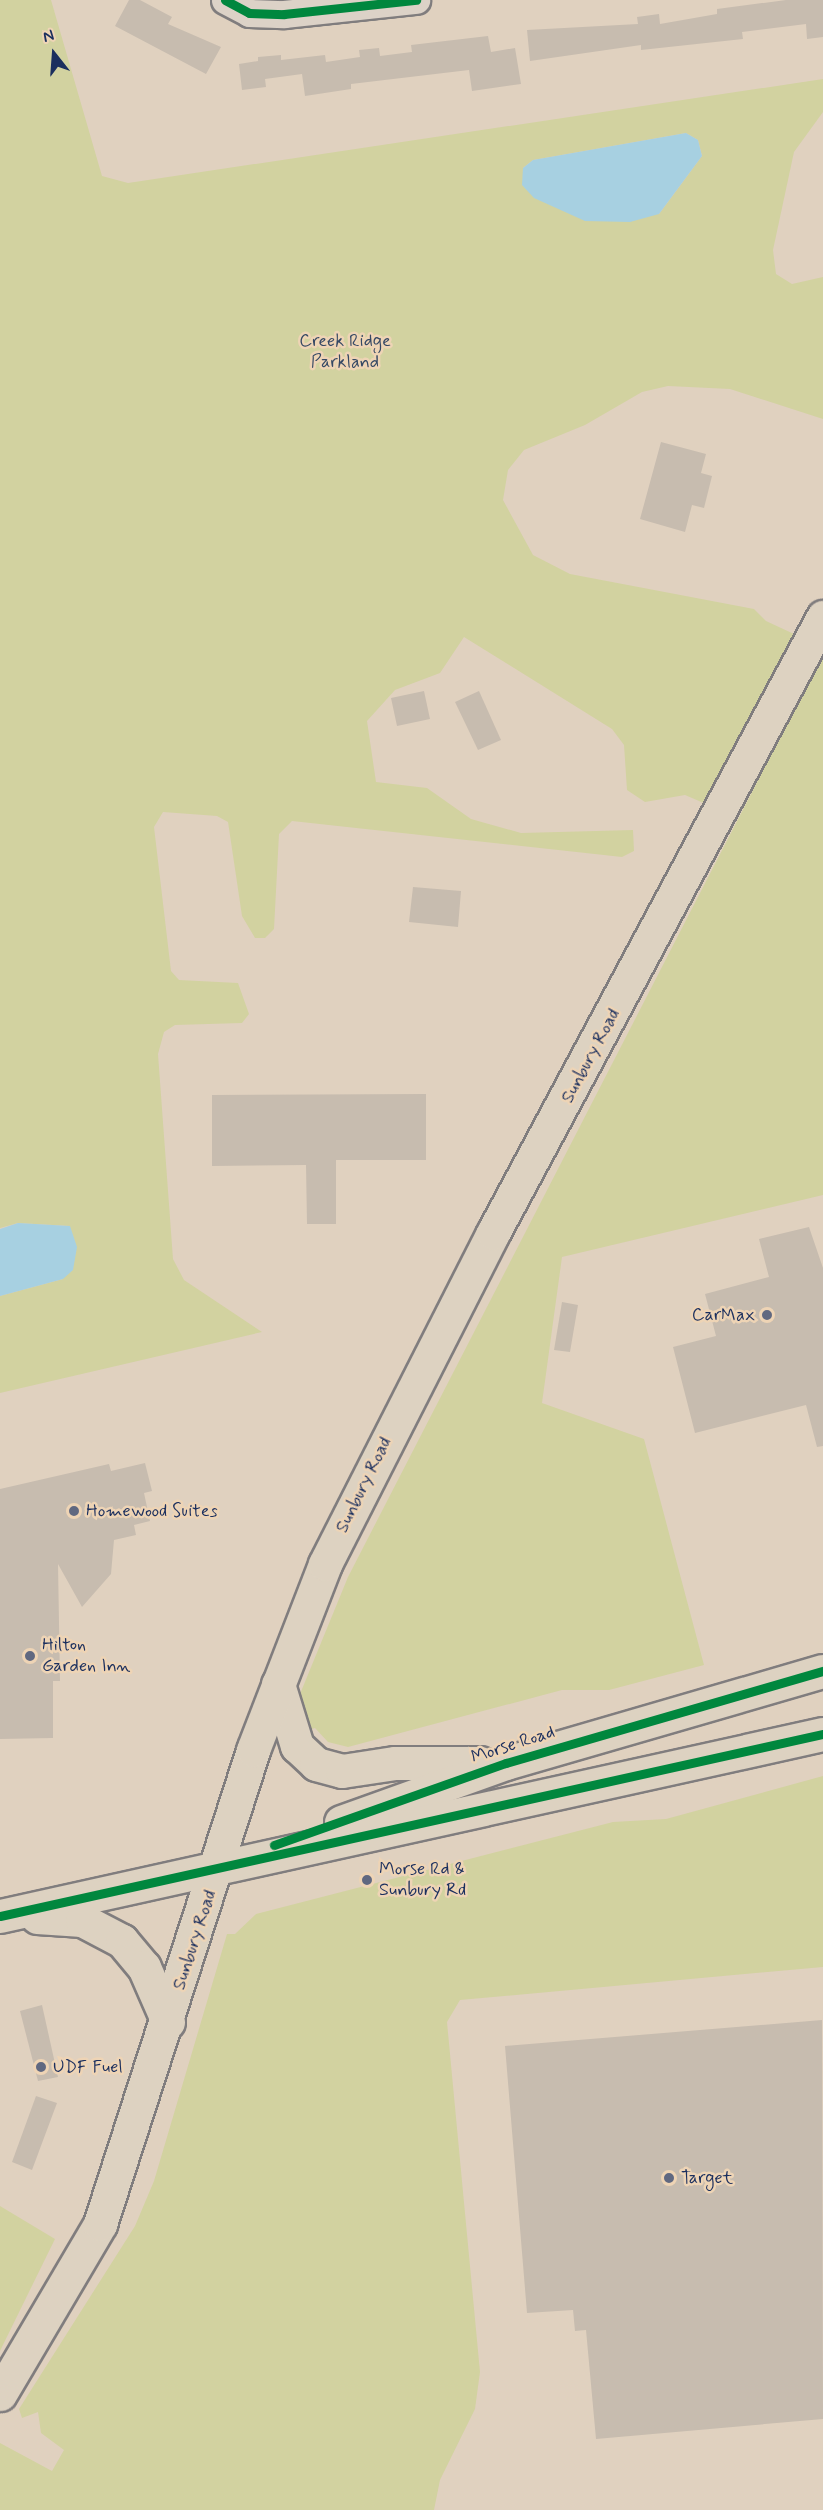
<!DOCTYPE html>
<style>
body{margin:0}
#map{position:relative;width:823px;height:2510px;overflow:hidden;background:#e0d1bf;font-family:Mynerve,sans-serif}
div>[style]{position:absolute}
.green>*{inset:0;background:#d2d2a0}
.water>*{inset:0;background:#a7d0e1}
.building>*{inset:0;background:#c7bcaf}
.roads{filter:drop-shadow(2px 0 #807d7e) drop-shadow(-2px 0 #807d7e) drop-shadow(0 2px #807d7e) drop-shadow(0 -2px #807d7e)}
.minor>*{height:27px;margin:-13.5px;padding:0 13.5px;transform-origin:13.5px;border-radius:13.5px;background:#dcd2c7}
.major>*{height:33px;margin:-16.5px;padding:0 16.5px;transform-origin:16.5px;border-radius:16.5px;background:#ddd2c1}
.cycleway>*{height:9px;margin:-4.5px;padding:0 4.5px;transform-origin:4.5px;border-radius:4.5px;background:#00873e}
.dots>*{width:16px;height:16px;translate:-50% -50%;box-sizing:border-box;border:3px solid #eed4b5;border-radius:50%}
span{translate:-50% -50%;white-space:nowrap;text-align:center;line-height:1.15;-webkit-text-stroke:5px #eed4b5;paint-order:stroke}
.park-label{font-size:18px;color:#354864}
.street-label{font-size:18px;color:#1b2f5e}
.poi-label{font-size:18px;color:#1b2f5e}
.right{translate:-100% -50%;text-align:right}
.left{translate:0 -50%;text-align:left}
.north{position:absolute;left:24px;top:24px;width:60px;height:60px;-webkit-text-stroke:4px #eed4b5;paint-order:stroke;rotate:343deg;font-size:16px;font-weight:700;line-height:24px;text-align:center;color:#1b2f5e}
.north::after{content:'';display:block;margin:auto;width:21px;height:27px;background:#1b2f5e;clip-path:polygon(50% 0,100% 100%,50% 72%,0 100%)}
</style>
<div id="map">
<div class="green">
<div style="clip-path:polygon(evenodd,0 0,51px 0,102px 176px,128px 183px,823px 79px,823px 112px,794px 152px,773px 250px,776px 274px,792px 284px,823px 277px,823px 419px,730px 389px,668px 386px,642px 392px,585px 425px,524px 450px,508px 470px,503px 500px,533px 555px,570px 574px,754px 609px,766px 621px,794px 634px,706px 804px,685px 795px,645px 802px,627px 790px,624px 745px,612px 729px,464px 637px,440px 673px,395px 690px,367px 721px,376px 782px,427px 788px,471px 819px,521px 833px,633px 830px,634px 851px,622px 857px,292px 821px,279px 834px,274px 929px,265px 938px,255px 938px,242px 916px,228px 822px,217px 816px,163px 812px,154px 827px,171px 971px,179px 980px,238px 983px,249px 1014px,242px 1023px,175px 1025px,164px 1032px,158px 1054px,173px 1259px,184px 1280px,262px 1332px,0 1393px,0 1296px,63px 1279px,70px 1226px,18px 1223px,0 1228px,0 0,686px 133px,698px 140px,702px 156px,659px 214px,523px 168px,533px 160px,686px 133px)"></div>
<div style="clip-path:polygon(823px 654px,823px 1195px,562px 1257px,542px 1403px,644px 1439px,704px 1665px,609px 1690px,562px 1690px,348px 1747px,328px 1742px,315px 1728px,302px 1732px,300px 1694px,348px 1577px)"></div>
<div style="clip-path:polygon(823px 1776px,823px 1967px,460px 2000px,447px 2022px,480px 2372px,475px 2409px,440px 2480px,434px 2510px,0 2510px,0 2443px,52px 2471px,64px 2450px,41px 2433px,38px 2412px,22px 2418px,19px 2409px,135px 2226px,154px 2181px,227px 1934px,235px 1934px,256px 1914px,613px 1822px,666px 1819px)"></div>
<div style="clip-path:polygon(0 2206px,55px 2239px,0 2351px)"></div>
</div>
<div class="water">
<div style="clip-path:polygon(686px 133px,698px 140px,702px 156px,659px 214px,630px 222px,585px 221px,534px 198px,522px 185px,523px 168px,533px 160px)"></div>
<div style="clip-path:polygon(18px 1223px,70px 1226px,77px 1247px,73px 1270px,63px 1279px,0 1296px,0 1229px)"></div>
</div>
<div class="building">
<div style="clip-path:polygon(129px 0,140px 0,172px 17px,168px 24px,221px 47px,206px 74px,115px 26px)"></div>
<div style="clip-path:polygon(786px 0,823px 0,823px 37px,807px 39px,806px 24px,742px 32px,743px 39px,641px 50px,641px 45px,530px 61px,527px 30px,638px 24px,637px 17px,659px 14px,660px 24px,717px 14px,717px 9px)"></div>
<div style="clip-path:polygon(488px 36px,491px 52px,515px 48px,521px 84px,472px 91px,469px 70px,351px 84px,351px 89px,305px 96px,302px 74px,265px 79px,266px 87px,242px 90px,239px 64px,258px 61px,258px 57px,281px 55px,281px 60px,325px 55px,326px 62px,360px 57px,359px 50px,379px 48px,380px 56px,412px 52px,411px 45px)"></div>
<div style="clip-path:polygon(661px 442px,706px 454px,701px 473px,712px 476px,704px 508px,692px 505px,685px 532px,640px 519px)"></div>
<div style="clip-path:polygon(424px 691px,430px 719px,397px 726px,391px 698px)"></div>
<div style="clip-path:polygon(479px 691px,501px 740px,478px 750px,455px 702px)"></div>
<div style="clip-path:polygon(413px 887px,461px 891px,458px 927px,409px 922px)"></div>
<div style="clip-path:polygon(426px 1094px,426px 1160px,336px 1160px,336px 1224px,307px 1224px,306px 1165px,212px 1166px,212px 1095px)"></div>
<div style="clip-path:polygon(809px 1227px,823px 1268px,823px 1446px,817px 1447px,806px 1405px,695px 1433px,673px 1347px,716px 1336px,705px 1294px,769px 1277px,759px 1239px)"></div>
<div style="clip-path:polygon(562px 1302px,578px 1305px,570px 1352px,554px 1350px)"></div>
<div style="clip-path:polygon(145px 1463px,152px 1491px,144px 1493px,150px 1521px,134px 1525px,136px 1535px,114px 1540px,111px 1574px,82px 1607px,58px 1564px,60px 1681px,53px 1681px,53px 1738px,0 1739px,0 1489px,109px 1464px,111px 1471px)"></div>
<div style="clip-path:polygon(42px 2005px,58px 2077px,38px 2081px,20px 2011px)"></div>
<div style="clip-path:polygon(822px 2020px,823px 2419px,596px 2439px,586px 2330px,575px 2331px,573px 2310px,527px 2313px,505px 2046px)"></div>
<div style="clip-path:polygon(36px 2096px,57px 2103px,32px 2170px,12px 2162px)"></div>
</div>
<div class="roads">
<div class="minor">
<div style="left:225px;top:0;width:27px;rotate:28deg"></div>
<div style="left:249px;top:13px;width:35px;rotate:2deg"></div>
<div style="left:284px;top:14px;width:133px;rotate:-6.1deg"></div>
</div>
<div class="major">
<div style="left:278px;top:1684px;width:65px;rotate:73deg"></div>
<div style="left:297px;top:1746px;width:26px;rotate:43deg"></div>
<div style="left:316px;top:1764px;width:27px;rotate:15deg"></div>
<div style="left:342px;top:1771px;width:54px;rotate:-8.6deg"></div>
<div style="left:395px;top:1763px;width:85px"></div>
<div style="left:341px;top:1822px;width:175px;rotate:-19.7deg"></div>
<div style="left:506px;top:1763px;width:330px;rotate:-16.2deg"></div>
<div style="left:0;top:1916px;width:843px;rotate:-12.47deg"></div>
<div style="left:37px;top:1917px;width:45px;rotate:3.8deg"></div>
<div style="left:82px;top:1920px;width:45px;rotate:27.7deg"></div>
<div style="left:122px;top:1941px;width:34px;rotate:50deg"></div>
<div style="left:144px;top:1967px;width:60px;rotate:66.4deg"></div>
<div style="left:0;top:2394px;width:197px;rotate:-59.5deg"></div>
<div style="left:100px;top:2224px;width:498px;rotate:-72.1deg"></div>
<div style="left:253px;top:1750px;width:199px;rotate:-68.8deg"></div>
<div style="left:325px;top:1564px;width:371px;rotate:-63.1deg"></div>
<div style="left:493px;top:1233px;width:699px;rotate:-61.82deg"></div>
</div>
</div>
<div class="cycleway">
<div style="left:225px;top:0;width:27px;rotate:28deg"></div>
<div style="left:249px;top:13px;width:35px;rotate:2deg"></div>
<div style="left:284px;top:14px;width:133px;rotate:-6.1deg"></div>
<div style="left:274px;top:1845px;width:246px;rotate:-19.5deg"></div>
<div style="left:506px;top:1763px;width:330px;rotate:-16.2deg"></div>
<div style="left:0;top:1916px;width:843px;rotate:-12.47deg"></div>
</div>
<div class="dots">
<div style="left:767px;top:1315px;background:#606880"></div>
<div style="left:74px;top:1511px;background:#606880"></div>
<div style="left:30px;top:1656px;background:#606880"></div>
<div style="left:367px;top:1880px;background:#606880"></div>
<div style="left:41px;top:2067px;background:#606880"></div>
<div style="left:669px;top:2178px;background:#606880"></div>
</div>
<div class="park-label">
<span style="left:345px;top:352px">Creek Ridge<br>Parkland</span>
</div>
<div class="street-label">
<span style="left:591px;top:1056px;rotate:-62deg">Sunbury Road</span>
<span style="left:364px;top:1485px;rotate:-64deg">Sunbury Road</span>
<span style="left:513px;top:1745px;rotate:-18deg">Morse Road</span>
<span style="left:195px;top:1940px;rotate:-72deg">Sunbury Road</span>
</div>
<div class="poi-label">
<span class="right" style="left:755px;top:1315px">CarMax</span>
<span class="left" style="left:86px;top:1511px">Homewood Suites</span>
<span class="left" style="left:42px;top:1656px">Hilton<br>Garden Inn</span>
<span class="left" style="left:379px;top:1880px">Morse Rd &amp;<br>Sunbury Rd</span>
<span class="left" style="left:53px;top:2067px">UDF Fuel</span>
<span class="left" style="left:681px;top:2178px">Target</span>
</div>
<div class="north">N</div>
</div>
